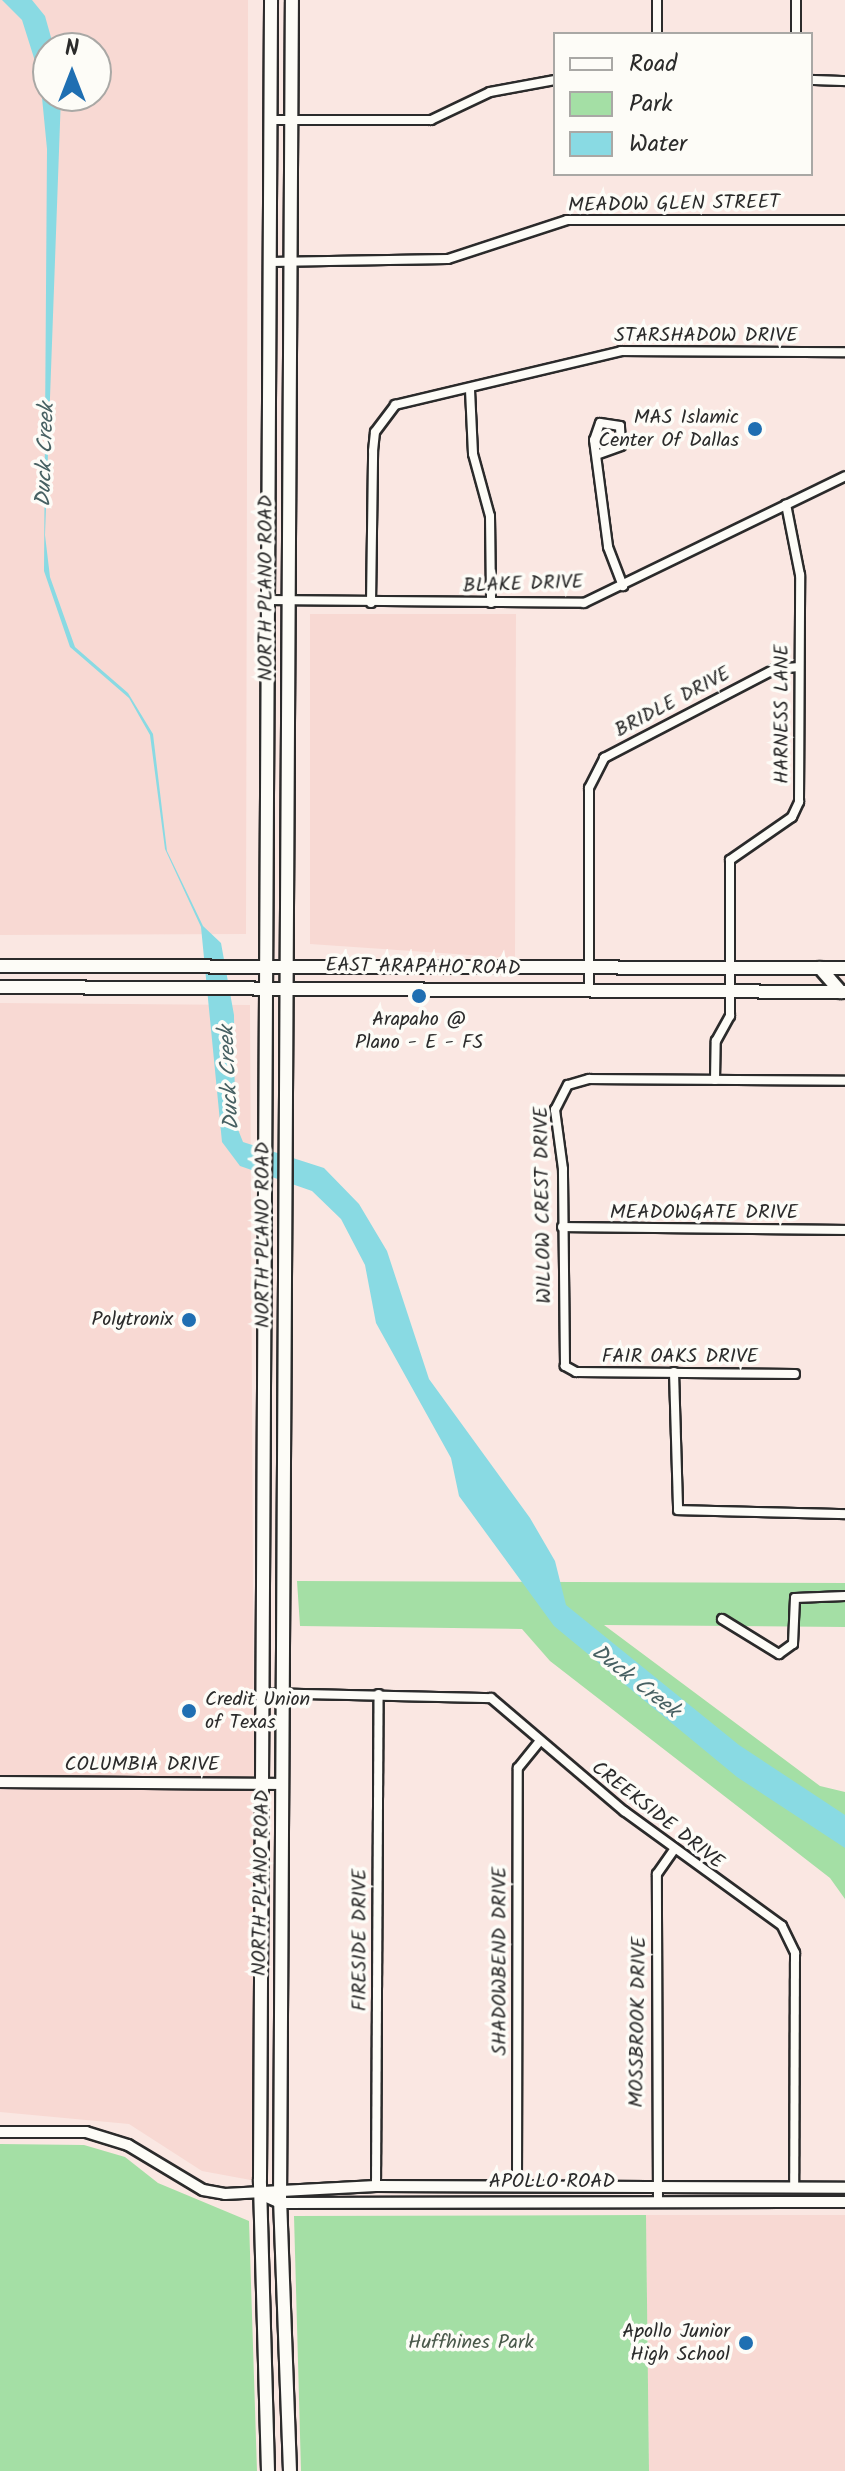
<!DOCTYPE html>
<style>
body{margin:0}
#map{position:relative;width:845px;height:2471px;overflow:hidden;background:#fae7e2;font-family:Kalam,sans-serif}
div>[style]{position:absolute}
.built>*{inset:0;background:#f8d9d3}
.green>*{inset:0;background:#a4dfa5}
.water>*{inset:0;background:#89dae3}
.roads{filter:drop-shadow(2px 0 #2b2b2b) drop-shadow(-2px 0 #2b2b2b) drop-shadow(0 2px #2b2b2b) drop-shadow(0 -2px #2b2b2b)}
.minor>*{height:8px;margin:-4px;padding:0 4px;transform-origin:4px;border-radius:4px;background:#fdfcf7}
.tertiary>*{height:10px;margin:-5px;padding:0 5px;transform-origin:5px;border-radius:5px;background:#fdfcf7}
.secondary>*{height:12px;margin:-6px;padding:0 6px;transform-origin:6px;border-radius:6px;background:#fdfcf7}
.dots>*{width:22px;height:22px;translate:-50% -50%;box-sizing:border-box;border:4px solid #fdfcf7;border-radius:50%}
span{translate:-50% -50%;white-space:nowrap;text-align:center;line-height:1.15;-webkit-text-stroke:7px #fdfcf7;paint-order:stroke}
.street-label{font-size:20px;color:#2b2b2b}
.poi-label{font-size:20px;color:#2b2b2b}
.right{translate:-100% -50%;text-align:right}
.left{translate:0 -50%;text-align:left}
.park-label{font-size:20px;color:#49584a}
.water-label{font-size:22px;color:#476062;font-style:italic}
.legend{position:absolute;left:553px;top:32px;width:260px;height:144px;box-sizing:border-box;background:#fdfcf7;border:2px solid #a9a8a5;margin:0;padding:10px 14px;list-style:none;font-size:24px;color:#2b2b2b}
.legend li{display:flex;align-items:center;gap:16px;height:40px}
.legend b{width:40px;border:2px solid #a9a8a5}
.north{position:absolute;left:32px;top:32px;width:80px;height:80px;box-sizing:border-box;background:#fdfcf7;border:2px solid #a9a8a5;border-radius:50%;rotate:0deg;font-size:22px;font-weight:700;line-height:32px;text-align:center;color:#2b2b2b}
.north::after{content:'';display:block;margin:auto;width:28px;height:36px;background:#1f6fb2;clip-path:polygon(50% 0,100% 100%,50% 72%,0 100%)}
</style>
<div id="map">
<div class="built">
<div style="clip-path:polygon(evenodd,0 0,248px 0,246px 934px,0 935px,0 0,48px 48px,96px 48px,96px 96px,48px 96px,48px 48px)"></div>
<div style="clip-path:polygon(310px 614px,516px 614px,515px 958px,310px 944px)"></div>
<div style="clip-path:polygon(0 1003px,250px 1005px,256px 2181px,202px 2171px,129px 2124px,0 2112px)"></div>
<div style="clip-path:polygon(646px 2215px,845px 2215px,845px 2471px,649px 2471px)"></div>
</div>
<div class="green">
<div style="clip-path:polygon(297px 1581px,845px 1583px,845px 1627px,604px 1625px,820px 1786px,845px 1792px,845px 1899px,830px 1878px,550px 1661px,522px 1629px,300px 1626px)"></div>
<div style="clip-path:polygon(0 2144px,84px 2145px,125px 2157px,158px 2183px,249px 2221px,257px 2471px,0 2471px)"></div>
<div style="clip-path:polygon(646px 2215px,649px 2471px,301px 2471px,294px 2216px)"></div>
</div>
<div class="water">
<div style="clip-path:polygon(2px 0,32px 0,45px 16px,54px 48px,48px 48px,48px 96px,61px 96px,45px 535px,50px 577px,75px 647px,128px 693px,153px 734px,167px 851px,203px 926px,221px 943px,234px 1015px,235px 1122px,243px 1142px,324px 1168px,359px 1204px,387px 1251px,429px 1379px,530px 1518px,555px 1561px,566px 1605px,739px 1745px,845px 1815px,845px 1848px,737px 1777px,554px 1626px,459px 1496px,451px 1458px,376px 1323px,365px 1265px,341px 1219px,312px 1191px,240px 1166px,222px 1142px,201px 927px,165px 849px,150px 735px,129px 698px,70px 647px,44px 571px,47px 149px,40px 77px,22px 20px)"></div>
</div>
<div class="roads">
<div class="minor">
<div style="left:657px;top:34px;width:34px;rotate:-90deg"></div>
<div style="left:796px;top:34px;width:34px;rotate:-90deg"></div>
<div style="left:811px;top:80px;width:34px;rotate:2deg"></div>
<div style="left:271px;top:120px;width:160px"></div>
<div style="left:431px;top:120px;width:65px;rotate:-25.4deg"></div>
<div style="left:490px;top:92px;width:66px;rotate:-10.5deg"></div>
<div style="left:270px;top:262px;width:178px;rotate:-1deg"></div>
<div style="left:448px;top:259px;width:125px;rotate:-18.1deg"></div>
<div style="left:567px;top:220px;width:278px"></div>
<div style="left:470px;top:390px;width:64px;rotate:87.3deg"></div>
<div style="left:473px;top:454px;width:64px;rotate:74.7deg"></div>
<div style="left:490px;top:516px;width:87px;rotate:89.3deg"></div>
<div style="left:599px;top:454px;width:23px;rotate:-20deg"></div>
<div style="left:621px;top:446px;width:20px;rotate:-93deg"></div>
<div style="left:620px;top:426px;width:20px;rotate:-171deg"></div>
<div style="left:600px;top:423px;width:18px;rotate:109deg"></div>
<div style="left:594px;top:440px;width:108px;rotate:82.5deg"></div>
<div style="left:608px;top:547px;width:42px;rotate:69deg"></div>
<div style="left:270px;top:600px;width:314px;rotate:0.5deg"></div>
<div style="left:584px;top:603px;width:290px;rotate:-25.9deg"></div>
<div style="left:371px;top:603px;width:152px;rotate:-89.2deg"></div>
<div style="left:373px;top:451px;width:19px;rotate:-84deg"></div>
<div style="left:375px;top:432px;width:34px;rotate:-53deg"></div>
<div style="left:395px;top:405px;width:232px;rotate:-13.4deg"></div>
<div style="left:621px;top:351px;width:224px;rotate:0.3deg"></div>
<div style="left:589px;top:990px;width:202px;rotate:-90deg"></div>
<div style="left:589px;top:788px;width:34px;rotate:-63deg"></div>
<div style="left:604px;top:758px;width:193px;rotate:-27.5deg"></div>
<div style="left:775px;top:669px;width:24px;rotate:-5deg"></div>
<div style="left:715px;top:1080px;width:39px;rotate:-89deg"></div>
<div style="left:716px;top:1041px;width:29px;rotate:-61deg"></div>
<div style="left:730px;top:1016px;width:156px;rotate:-90deg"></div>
<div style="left:730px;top:860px;width:75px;rotate:-34.7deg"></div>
<div style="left:792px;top:817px;width:17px;rotate:-65deg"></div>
<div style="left:799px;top:802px;width:227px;rotate:-89.7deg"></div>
<div style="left:800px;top:575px;width:72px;rotate:-101.2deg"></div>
<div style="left:562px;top:1227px;width:283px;rotate:0.6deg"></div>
<div style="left:674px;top:1372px;width:138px;rotate:88.3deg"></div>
<div style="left:678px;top:1510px;width:167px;rotate:1.4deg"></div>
<div style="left:795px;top:1374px;width:219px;rotate:-179.5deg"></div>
<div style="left:576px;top:1372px;width:13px;rotate:-151deg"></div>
<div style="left:565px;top:1366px;width:197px;rotate:-90.6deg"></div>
<div style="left:563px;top:1169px;width:60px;rotate:-97.7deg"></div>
<div style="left:555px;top:1110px;width:28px;rotate:-63deg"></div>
<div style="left:568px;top:1085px;width:22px;rotate:-16deg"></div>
<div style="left:589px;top:1079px;width:256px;rotate:0.4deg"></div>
<div style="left:722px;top:1619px;width:67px;rotate:31.6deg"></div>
<div style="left:779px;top:1654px;width:17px;rotate:-36deg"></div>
<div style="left:793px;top:1644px;width:46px;rotate:-87.5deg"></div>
<div style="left:795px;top:1598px;width:50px;rotate:-2.3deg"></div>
<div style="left:263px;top:1693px;width:228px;rotate:1.3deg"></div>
<div style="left:491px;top:1698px;width:175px;rotate:40.4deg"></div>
<div style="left:624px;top:1811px;width:195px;rotate:36deg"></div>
<div style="left:782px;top:1926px;width:30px;rotate:64deg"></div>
<div style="left:795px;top:1953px;width:235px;rotate:90.2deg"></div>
<div style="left:376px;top:2186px;width:492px;rotate:-89.7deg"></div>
<div style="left:517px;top:2186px;width:418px;rotate:-89.9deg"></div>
<div style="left:518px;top:1768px;width:32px;rotate:-51deg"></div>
<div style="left:658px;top:2200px;width:326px;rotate:-90.2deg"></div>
<div style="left:657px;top:1874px;width:29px;rotate:-55deg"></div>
</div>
<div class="tertiary">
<div style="left:0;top:1782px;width:283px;rotate:0.4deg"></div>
<div style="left:0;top:2132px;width:86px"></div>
<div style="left:86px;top:2132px;width:44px;rotate:17.2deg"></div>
<div style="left:128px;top:2145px;width:87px;rotate:31deg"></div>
<div style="left:203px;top:2190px;width:22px;rotate:10deg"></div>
<div style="left:225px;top:2194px;width:151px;rotate:-3deg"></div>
<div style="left:376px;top:2186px;width:469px;rotate:0.2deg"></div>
<div style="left:260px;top:2194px;width:22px;rotate:24deg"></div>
<div style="left:280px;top:2203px;width:565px;rotate:-0.1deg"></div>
</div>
<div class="secondary">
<div style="left:0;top:966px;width:845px;rotate:0.14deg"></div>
<div style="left:820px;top:968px;width:32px;rotate:49deg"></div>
<div style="left:0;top:987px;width:845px;rotate:0.34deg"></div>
<div style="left:268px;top:2471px;width:292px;rotate:-91.6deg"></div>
<div style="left:260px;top:2179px;width:2179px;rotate:-89.71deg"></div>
<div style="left:290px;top:2471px;width:268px;rotate:-92.1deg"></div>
<div style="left:280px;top:2203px;width:2203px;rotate:-89.69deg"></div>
</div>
</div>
<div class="dots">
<div style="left:755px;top:429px;background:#1f6fb2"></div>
<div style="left:419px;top:996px;background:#1f6fb2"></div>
<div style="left:189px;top:1320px;background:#1f6fb2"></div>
<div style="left:189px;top:1711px;background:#1f6fb2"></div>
<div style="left:746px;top:2343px;background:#1f6fb2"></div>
</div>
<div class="street-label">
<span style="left:674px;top:205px;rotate:-1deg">MEADOW GLEN STREET</span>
<span style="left:706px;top:336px">STARSHADOW DRIVE</span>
<span style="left:523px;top:585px;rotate:-2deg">BLAKE DRIVE</span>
<span style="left:267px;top:588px;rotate:-90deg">NORTH PLANO ROAD</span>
<span style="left:673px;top:703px;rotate:-28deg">BRIDLE DRIVE</span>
<span style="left:783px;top:714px;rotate:-90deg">HARNESS LANE</span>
<span style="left:423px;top:968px;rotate:1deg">EAST ARAPAHO ROAD</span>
<span style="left:544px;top:1205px;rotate:-91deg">WILLOW CREST DRIVE</span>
<span style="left:704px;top:1213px">MEADOWGATE DRIVE</span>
<span style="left:264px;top:1235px;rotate:-90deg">NORTH PLANO ROAD</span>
<span style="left:680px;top:1357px">FAIR OAKS DRIVE</span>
<span style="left:142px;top:1765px">COLUMBIA DRIVE</span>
<span style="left:657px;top:1816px;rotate:38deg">CREEKSIDE DRIVE</span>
<span style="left:262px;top:1883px;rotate:-89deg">NORTH PLANO ROAD</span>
<span style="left:361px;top:1940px;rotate:-90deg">FIRESIDE DRIVE</span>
<span style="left:501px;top:1961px;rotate:-90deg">SHADOWBEND DRIVE</span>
<span style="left:639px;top:2022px;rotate:-89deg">MOSSBROOK DRIVE</span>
<span style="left:552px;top:2182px">APOLLO ROAD</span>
</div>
<div class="poi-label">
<span class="right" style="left:739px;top:430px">MAS Islamic<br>Center Of Dallas</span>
<span style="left:419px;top:1032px">Arapaho @<br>Plano - E - FS</span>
<span class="right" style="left:173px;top:1320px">Polytronix</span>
<span class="left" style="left:205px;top:1712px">Credit Union<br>of Texas</span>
<span class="right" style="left:730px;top:2344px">Apollo Junior<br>High School</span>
</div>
<div class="park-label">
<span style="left:471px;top:2343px">Huffhines Park</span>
</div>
<div class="water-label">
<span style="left:46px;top:455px;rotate:-88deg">Duck Creek</span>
<span style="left:230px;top:1078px;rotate:-93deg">Duck Creek</span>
<span style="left:635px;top:1682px;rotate:38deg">Duck Creek</span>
</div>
<ul class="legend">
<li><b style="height:10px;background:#fdfcf7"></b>Road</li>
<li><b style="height:22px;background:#a4dfa5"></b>Park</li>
<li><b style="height:22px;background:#89dae3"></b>Water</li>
</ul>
<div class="north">N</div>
</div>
